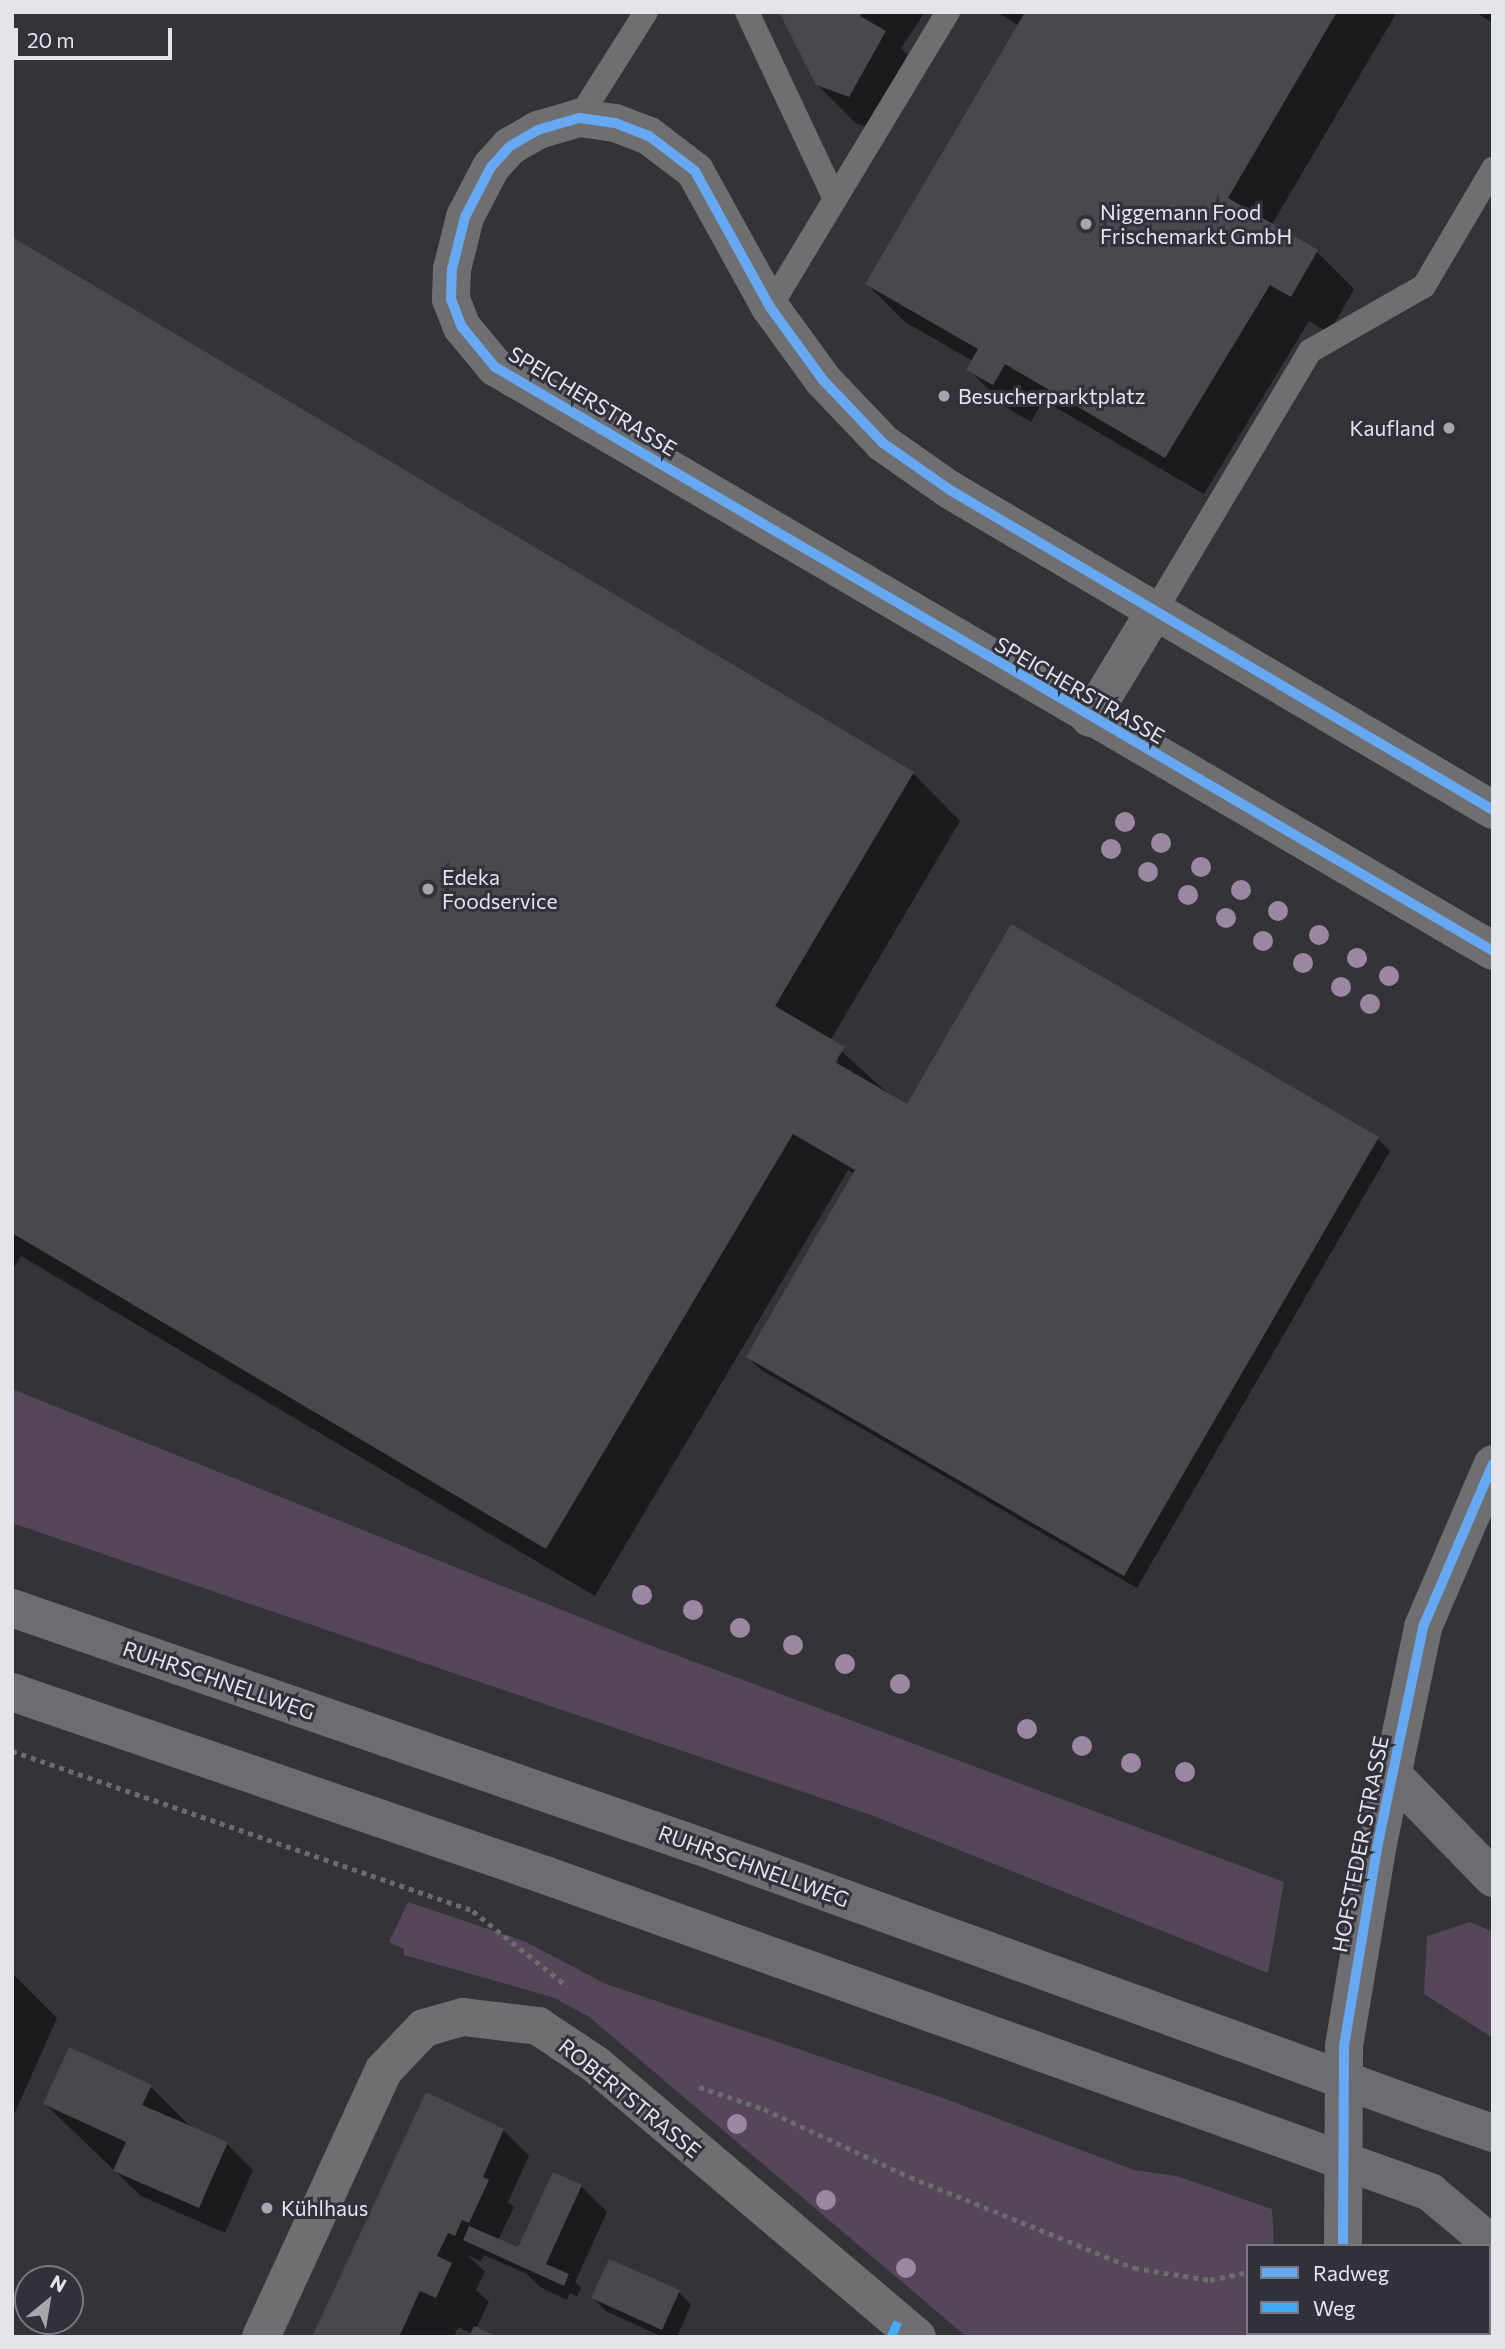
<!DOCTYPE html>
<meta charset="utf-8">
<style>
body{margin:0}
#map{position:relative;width:1505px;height:2349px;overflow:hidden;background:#333338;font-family:Commissioner,sans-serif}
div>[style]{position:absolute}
.green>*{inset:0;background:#55465a}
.shadow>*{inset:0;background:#0007}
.building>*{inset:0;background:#48494d}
.path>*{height:4.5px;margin-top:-2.25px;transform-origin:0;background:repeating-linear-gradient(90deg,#6b6b6e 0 5px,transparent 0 10px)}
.service>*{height:24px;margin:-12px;padding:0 12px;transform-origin:12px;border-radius:12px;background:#6f6f71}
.minor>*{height:38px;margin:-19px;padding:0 19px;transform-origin:19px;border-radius:19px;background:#6f6f71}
.tertiary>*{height:38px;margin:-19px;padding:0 19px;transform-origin:19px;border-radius:19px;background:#6f6f71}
.motorway>*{height:38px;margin:-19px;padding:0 19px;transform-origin:19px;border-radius:19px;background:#6d6c70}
.motorway-bridge>*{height:38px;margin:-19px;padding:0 19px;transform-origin:19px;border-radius:19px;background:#6d6c70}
.quiet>*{height:9px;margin-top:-4.5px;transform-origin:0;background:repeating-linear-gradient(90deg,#42abf6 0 18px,transparent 0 27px)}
.cycleway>*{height:10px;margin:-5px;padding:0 5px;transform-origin:5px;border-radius:5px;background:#66a8f1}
.trees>*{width:20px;height:20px;margin:-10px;border-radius:50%;background:#9c87a3}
.dots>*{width:19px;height:19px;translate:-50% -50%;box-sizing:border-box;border:4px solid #30313b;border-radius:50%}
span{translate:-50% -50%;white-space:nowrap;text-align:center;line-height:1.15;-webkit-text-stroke:6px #30313b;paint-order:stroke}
.poi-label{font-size:21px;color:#e4e4eb}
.left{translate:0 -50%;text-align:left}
.right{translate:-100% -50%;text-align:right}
.street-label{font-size:21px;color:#e4e4eb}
.frame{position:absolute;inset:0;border:14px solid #e4e4eb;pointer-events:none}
.legend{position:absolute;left:1246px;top:2244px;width:245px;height:91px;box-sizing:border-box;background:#30313b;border:2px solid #787981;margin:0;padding:9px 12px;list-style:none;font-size:21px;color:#e4e4eb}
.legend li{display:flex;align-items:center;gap:14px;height:35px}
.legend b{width:35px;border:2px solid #787981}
.north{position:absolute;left:14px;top:2265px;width:70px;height:70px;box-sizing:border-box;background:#30313b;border:2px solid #787981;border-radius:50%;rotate:30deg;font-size:19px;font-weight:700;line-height:28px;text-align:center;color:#e4e4eb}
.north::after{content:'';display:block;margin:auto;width:24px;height:32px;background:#a6a6ac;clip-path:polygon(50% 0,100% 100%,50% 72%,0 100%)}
.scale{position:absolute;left:14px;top:28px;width:158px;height:32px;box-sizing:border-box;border:4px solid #e4e4eb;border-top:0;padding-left:9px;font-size:21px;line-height:24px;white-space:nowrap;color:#e4e4eb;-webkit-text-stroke:5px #30313b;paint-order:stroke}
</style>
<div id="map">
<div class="green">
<div style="clip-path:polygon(12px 1389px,644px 1643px,1284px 1882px,1268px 1973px,871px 1815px,12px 1523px)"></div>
<div style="clip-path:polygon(408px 1902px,524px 1941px,606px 1984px,943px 2098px,1134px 2170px,1177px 2176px,1272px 2209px,1274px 2246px,1248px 2246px,1248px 2333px,1266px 2333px,1265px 2337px,967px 2337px,588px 2016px,552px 1997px,404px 1955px,404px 1949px,389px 1942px)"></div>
<div style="clip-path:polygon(1470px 1922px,1493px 1932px,1493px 2038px,1424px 1994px,1427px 1936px)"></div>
<div style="clip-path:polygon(1489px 2289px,1493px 2337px,1437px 2337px,1436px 2333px,1489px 2333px)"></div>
</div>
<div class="shadow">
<div style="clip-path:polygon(781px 12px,925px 12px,901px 48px,923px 70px,887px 133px,855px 123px,817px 84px)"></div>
<div style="clip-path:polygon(997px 12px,1397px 12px,1271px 226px,1317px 252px,1354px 289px,1329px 333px,1309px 321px,1204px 494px,1043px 400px,1031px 422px,1006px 407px,968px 369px,973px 361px,905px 322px,867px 284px,1019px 26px)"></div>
<div style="clip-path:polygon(1475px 12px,1493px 12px,1493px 23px)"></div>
<div style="clip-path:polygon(evenodd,12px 239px,913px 773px,960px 821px,830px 1041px,891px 1096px,908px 1106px,1378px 1139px,1390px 1151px,1137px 1588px,761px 1370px,748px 1357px,855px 1174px,848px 1170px,595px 1596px,21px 1256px,12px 1271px,12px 239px,839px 1054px,837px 1064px,833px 1064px,839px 1054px)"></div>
<div style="clip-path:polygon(12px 1973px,57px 2018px,12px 2119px)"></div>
<div style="clip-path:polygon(151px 2087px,193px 2129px,227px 2144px,253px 2170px,225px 2233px,141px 2196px,45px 2104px)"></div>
<div style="clip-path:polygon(503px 2130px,529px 2156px,508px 2202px,514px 2207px,498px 2240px,517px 2248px,581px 2186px,607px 2212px,575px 2282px,581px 2288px,577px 2297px,570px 2293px,567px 2300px,540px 2287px,527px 2274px,484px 2255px,481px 2261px,467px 2255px,485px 2272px,476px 2290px,489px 2302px,473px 2334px,458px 2327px,454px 2337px,314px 2337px)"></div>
<div style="clip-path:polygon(679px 2292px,691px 2305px,677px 2337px,663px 2337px,606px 2311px,593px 2298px)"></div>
</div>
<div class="building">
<div style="clip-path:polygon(779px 12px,863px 12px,860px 16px,886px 31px,849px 97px,816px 85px)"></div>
<div style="clip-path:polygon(1021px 12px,1337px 12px,1228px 198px,1318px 250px,1291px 297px,1270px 285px,1165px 458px,1005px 364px,993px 385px,966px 370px,978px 349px,865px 284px,1024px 14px)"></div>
<div style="clip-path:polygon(12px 237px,914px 772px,775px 1006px,845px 1047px,835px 1062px,907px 1104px,1011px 924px,1379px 1137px,1124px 1576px,746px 1357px,855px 1170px,793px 1134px,546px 1549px,12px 1233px)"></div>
<div style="clip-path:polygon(69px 2047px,152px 2085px,142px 2105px,228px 2142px,199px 2208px,113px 2171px,126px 2142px,43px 2104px)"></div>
<div style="clip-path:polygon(426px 2092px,504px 2129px,483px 2177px,489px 2180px,469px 2223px,462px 2220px,455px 2236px,448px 2233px,437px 2256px,452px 2263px,436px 2298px,420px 2291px,399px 2337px,312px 2337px)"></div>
<div style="clip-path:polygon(553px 2172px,582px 2185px,546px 2264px,569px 2274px,564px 2286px,463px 2240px,469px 2226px,518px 2247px)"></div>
<div style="clip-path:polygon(609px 2259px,680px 2290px,662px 2330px,591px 2298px)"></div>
<div style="clip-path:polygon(474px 2326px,498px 2337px,469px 2337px)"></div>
</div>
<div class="path">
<div style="left:12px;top:1751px;width:488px;rotate:19.1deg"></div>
<div style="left:473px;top:1911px;width:120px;rotate:38.6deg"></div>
<div style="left:699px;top:2087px;width:69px;rotate:18.7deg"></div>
<div style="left:764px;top:2109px;width:161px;rotate:25deg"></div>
<div style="left:910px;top:2177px;width:242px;rotate:22.1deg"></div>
<div style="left:1134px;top:2268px;width:77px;rotate:9deg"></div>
<div style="left:1210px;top:2280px;width:39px;rotate:-12deg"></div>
</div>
<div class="service">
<div style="left:747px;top:12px;width:207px;rotate:64.8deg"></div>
<div style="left:579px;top:118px;width:125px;rotate:-57.7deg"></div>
<div style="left:770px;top:307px;width:345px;rotate:-58.9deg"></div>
<div style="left:1155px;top:611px;width:303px;rotate:-59.2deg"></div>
<div style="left:1310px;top:351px;width:131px;rotate:-29.7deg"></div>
<div style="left:1424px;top:286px;width:136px;rotate:-59.5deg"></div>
</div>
<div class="minor">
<div style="left:1090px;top:718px;width:125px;rotate:-58.7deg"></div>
<div style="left:1493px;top:810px;width:630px;rotate:-149.49deg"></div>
<div style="left:950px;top:490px;width:82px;rotate:-145deg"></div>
<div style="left:883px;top:443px;width:87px;rotate:-133.6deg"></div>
<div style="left:823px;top:380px;width:90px;rotate:-126deg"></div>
<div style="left:770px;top:307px;width:155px;rotate:-118.9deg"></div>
<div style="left:695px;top:171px;width:58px;rotate:-142.7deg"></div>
<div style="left:649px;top:136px;width:36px;rotate:-159deg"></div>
<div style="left:615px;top:123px;width:36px;rotate:-172deg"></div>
<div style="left:579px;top:118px;width:43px;rotate:163.7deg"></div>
<div style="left:538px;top:130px;width:32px;rotate:150deg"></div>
<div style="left:510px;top:146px;width:28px;rotate:132deg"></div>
<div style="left:491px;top:167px;width:56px;rotate:117.5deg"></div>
<div style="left:465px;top:217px;width:54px;rotate:104deg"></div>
<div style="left:452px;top:269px;width:30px;rotate:92deg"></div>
<div style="left:451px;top:299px;width:30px;rotate:69deg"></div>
<div style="left:462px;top:327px;width:52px;rotate:50.5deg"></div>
<div style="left:495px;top:367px;width:1156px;rotate:30.33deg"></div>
<div style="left:261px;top:2337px;width:294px;rotate:-65.3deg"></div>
<div style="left:384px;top:2070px;width:58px;rotate:-46.4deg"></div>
<div style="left:424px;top:2028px;width:41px;rotate:-15.8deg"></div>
<div style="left:463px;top:2017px;width:76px;rotate:6.8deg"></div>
<div style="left:538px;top:2026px;width:69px;rotate:33.7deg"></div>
<div style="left:595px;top:2064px;width:422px;rotate:40.3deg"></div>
<div style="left:1327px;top:2337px;width:5px;rotate:-53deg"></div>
</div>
<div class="tertiary">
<div style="left:1343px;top:2246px;width:200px;rotate:-89.7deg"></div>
<div style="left:1344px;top:2046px;width:201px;rotate:-80.5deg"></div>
<div style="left:1377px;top:1848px;width:226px;rotate:-78.2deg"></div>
<div style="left:1423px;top:1627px;width:177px;rotate:-66.8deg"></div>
<div style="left:1352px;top:2333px;width:4px;rotate:90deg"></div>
</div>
<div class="motorway">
<div style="left:12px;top:1608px;width:727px;rotate:19.11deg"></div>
<div style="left:699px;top:1846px;width:567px;rotate:19.91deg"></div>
<div style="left:12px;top:1692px;width:564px;rotate:18.95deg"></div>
<div style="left:545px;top:1875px;width:727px;rotate:19.68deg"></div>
<div style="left:1392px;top:1774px;width:145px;rotate:45.8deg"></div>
<div style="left:1429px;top:2111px;width:68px;rotate:19deg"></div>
<div style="left:1430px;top:2192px;width:82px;rotate:40.1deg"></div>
</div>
<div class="motorway-bridge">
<div style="left:1232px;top:2039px;width:210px;rotate:20.1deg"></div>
<div style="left:1230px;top:2120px;width:213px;rotate:19.8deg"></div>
</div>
<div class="quiet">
<div style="left:891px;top:2337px;width:17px;rotate:-66deg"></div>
</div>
<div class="cycleway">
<div style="left:1493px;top:810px;width:630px;rotate:-149.49deg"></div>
<div style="left:950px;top:490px;width:82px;rotate:-145deg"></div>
<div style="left:883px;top:443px;width:87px;rotate:-133.6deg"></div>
<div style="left:823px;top:380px;width:90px;rotate:-126deg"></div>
<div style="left:770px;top:307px;width:155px;rotate:-118.9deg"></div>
<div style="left:695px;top:171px;width:58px;rotate:-142.7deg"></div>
<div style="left:649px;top:136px;width:36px;rotate:-159deg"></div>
<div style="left:615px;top:123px;width:36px;rotate:-172deg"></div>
<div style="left:579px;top:118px;width:43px;rotate:163.7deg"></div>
<div style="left:538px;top:130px;width:32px;rotate:150deg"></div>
<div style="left:510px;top:146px;width:28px;rotate:132deg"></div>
<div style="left:491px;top:167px;width:56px;rotate:117.5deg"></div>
<div style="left:465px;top:217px;width:54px;rotate:104deg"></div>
<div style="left:452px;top:269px;width:30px;rotate:92deg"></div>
<div style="left:451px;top:299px;width:30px;rotate:69deg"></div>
<div style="left:462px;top:327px;width:52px;rotate:50.5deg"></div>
<div style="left:495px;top:367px;width:1156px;rotate:30.33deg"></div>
<div style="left:1343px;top:2246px;width:200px;rotate:-89.7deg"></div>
<div style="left:1344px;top:2046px;width:201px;rotate:-80.5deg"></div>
<div style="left:1377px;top:1848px;width:226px;rotate:-78.2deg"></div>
<div style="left:1423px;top:1627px;width:177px;rotate:-66.8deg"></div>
</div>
<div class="trees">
<div style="left:1125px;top:822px"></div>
<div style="left:1161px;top:843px"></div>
<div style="left:1111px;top:849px"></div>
<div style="left:1201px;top:867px"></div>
<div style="left:1148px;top:872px"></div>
<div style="left:1241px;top:890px"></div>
<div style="left:1188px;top:895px"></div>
<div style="left:1278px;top:911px"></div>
<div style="left:1226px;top:918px"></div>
<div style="left:1319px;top:935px"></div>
<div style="left:1263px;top:941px"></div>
<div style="left:1357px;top:958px"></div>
<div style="left:1303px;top:963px"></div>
<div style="left:1389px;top:976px"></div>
<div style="left:1341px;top:987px"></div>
<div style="left:1370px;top:1004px"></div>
<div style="left:642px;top:1595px"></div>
<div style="left:693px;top:1610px"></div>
<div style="left:740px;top:1628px"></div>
<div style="left:793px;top:1645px"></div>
<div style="left:845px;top:1664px"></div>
<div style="left:900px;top:1684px"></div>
<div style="left:1027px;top:1729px"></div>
<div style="left:1082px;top:1746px"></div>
<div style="left:1131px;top:1763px"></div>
<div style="left:1185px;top:1772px"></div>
<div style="left:737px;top:2124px"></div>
<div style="left:826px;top:2200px"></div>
<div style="left:906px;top:2268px"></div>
</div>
<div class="dots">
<div style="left:1086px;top:224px;background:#a6a6ac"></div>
<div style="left:944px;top:396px;background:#a6a6ac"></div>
<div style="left:1449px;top:428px;background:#a6a6ac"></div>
<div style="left:428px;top:889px;background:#a6a6ac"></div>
<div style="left:267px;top:2208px;background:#a6a6ac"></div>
</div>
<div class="poi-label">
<span class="left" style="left:1100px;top:224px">Niggemann Food<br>Frischemarkt GmbH</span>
<span class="left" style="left:958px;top:396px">Besucherparktplatz</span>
<span class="right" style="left:1435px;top:428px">Kaufland</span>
<span class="left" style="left:442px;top:889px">Edeka<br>Foodservice</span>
<span class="left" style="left:281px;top:2208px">Kühlhaus</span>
</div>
<div class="street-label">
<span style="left:593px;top:401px;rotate:31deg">SPEICHERSTRASSE</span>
<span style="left:1080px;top:690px;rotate:30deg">SPEICHERSTRASSE</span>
<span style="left:219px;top:1680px;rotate:19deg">RUHRSCHNELLWEG</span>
<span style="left:1360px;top:1844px;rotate:-79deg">HOFSTEDER STRASSE</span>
<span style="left:754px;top:1866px;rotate:20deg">RUHRSCHNELLWEG</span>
<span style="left:630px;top:2098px;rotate:39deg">ROBERTSTRASSE</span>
</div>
<div class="frame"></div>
<ul class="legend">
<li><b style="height:9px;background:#66a8f1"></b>Radweg</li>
<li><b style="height:9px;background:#42abf6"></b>Weg</li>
</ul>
<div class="north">N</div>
<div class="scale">20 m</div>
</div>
